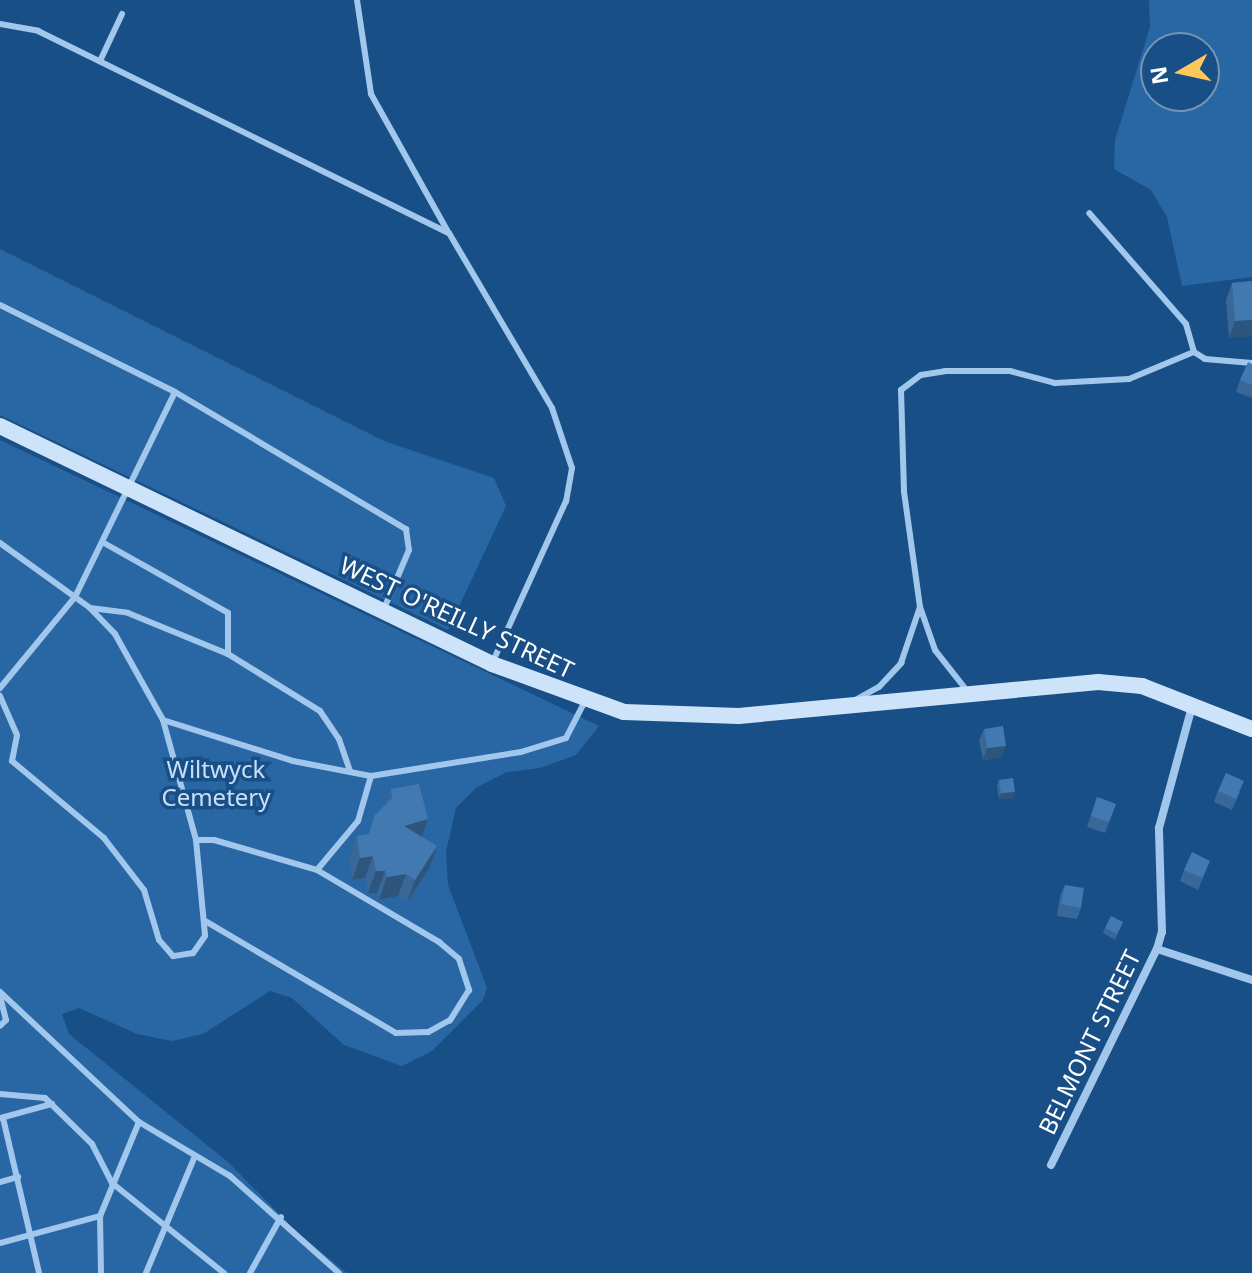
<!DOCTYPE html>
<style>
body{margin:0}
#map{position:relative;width:1252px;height:1273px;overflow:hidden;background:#194f87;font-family:"Noto Sans",sans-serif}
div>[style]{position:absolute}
.green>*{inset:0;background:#2967a4}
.lane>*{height:6px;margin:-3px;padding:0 3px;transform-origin:3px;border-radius:3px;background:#a1c7ed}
.street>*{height:8px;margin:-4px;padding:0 4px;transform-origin:4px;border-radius:4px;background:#a1c7ed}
.secondary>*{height:16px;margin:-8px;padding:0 8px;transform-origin:8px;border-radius:8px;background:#cde3f9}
.wall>*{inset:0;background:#396898}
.shaded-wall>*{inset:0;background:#2e557c}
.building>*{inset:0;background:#4279b1}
span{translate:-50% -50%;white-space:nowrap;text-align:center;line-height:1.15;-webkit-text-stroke:7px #194f87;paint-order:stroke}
.street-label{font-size:24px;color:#fff}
.park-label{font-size:24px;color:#c6e0f9}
.north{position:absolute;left:1140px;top:32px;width:80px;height:80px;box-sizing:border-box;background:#194f87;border:2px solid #7595b7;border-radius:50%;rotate:261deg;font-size:22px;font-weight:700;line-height:32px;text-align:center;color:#fff}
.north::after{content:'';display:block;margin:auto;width:28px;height:36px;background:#ffc75c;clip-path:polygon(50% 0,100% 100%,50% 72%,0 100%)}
</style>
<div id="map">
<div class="green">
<div style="clip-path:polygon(evenodd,1149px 0,1252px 0,1252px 277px,1182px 286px,1167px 217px,1151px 190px,1114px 169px,1115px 140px,1150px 27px,1149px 0,1204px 48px,1204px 96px,1156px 96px,1156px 48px,1204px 48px)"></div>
<div style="clip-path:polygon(0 249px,384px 441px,494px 478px,506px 506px,448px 630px,0 415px)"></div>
<div style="clip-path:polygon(0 440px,599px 726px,576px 755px,540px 768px,507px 772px,477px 787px,456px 808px,446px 852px,448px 885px,487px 988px,483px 1000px,432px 1051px,402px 1066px,344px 1045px,292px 998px,270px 991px,203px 1034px,172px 1041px,137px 1034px,79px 1008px,62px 1014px,69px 1034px,228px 1162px,299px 1234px,347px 1273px,0 1273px)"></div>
</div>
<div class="lane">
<div style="left:357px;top:0;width:95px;rotate:81.5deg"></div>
<div style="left:371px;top:94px;width:156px;rotate:60.8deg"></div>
<div style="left:0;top:24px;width:39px;rotate:10deg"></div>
<div style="left:38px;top:31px;width:458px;rotate:26.2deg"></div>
<div style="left:449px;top:233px;width:203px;rotate:59.5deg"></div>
<div style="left:552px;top:408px;width:63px;rotate:71.6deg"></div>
<div style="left:572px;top:468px;width:34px;rotate:100deg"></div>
<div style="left:566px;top:501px;width:176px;rotate:114.5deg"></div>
<div style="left:100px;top:61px;width:52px;rotate:-64.9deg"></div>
<div style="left:0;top:305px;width:195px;rotate:26.4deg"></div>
<div style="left:175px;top:392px;width:269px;rotate:30.7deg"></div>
<div style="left:406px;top:529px;width:21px;rotate:82deg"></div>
<div style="left:409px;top:550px;width:66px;rotate:113.1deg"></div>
<div style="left:1194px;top:352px;width:13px;rotate:32deg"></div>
<div style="left:1205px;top:359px;width:47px;rotate:4.9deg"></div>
<div style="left:0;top:543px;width:111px;rotate:35.8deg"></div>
<div style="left:90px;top:608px;width:36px;rotate:46deg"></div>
<div style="left:115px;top:634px;width:98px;rotate:60.8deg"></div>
<div style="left:163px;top:720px;width:124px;rotate:74.6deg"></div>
<div style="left:196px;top:840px;width:96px;rotate:84.6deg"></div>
<div style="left:205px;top:936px;width:21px;rotate:125deg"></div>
<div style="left:193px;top:953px;width:20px;rotate:171deg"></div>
<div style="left:173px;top:956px;width:21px;rotate:-131deg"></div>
<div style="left:159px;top:940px;width:52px;rotate:-106.7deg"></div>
<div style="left:144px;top:890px;width:66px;rotate:-127.6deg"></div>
<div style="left:104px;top:838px;width:120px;rotate:-140.1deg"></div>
<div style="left:12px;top:761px;width:26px;rotate:-79deg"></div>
<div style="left:17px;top:735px;width:43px;rotate:-113.6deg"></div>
<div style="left:104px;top:543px;width:142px;rotate:29.4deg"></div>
<div style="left:228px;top:613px;width:41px;rotate:90deg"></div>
<div style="left:228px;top:654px;width:108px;rotate:31.8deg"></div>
<div style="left:320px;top:711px;width:34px;rotate:56deg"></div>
<div style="left:339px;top:739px;width:34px;rotate:71deg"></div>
<div style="left:90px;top:608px;width:38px;rotate:7deg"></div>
<div style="left:128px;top:613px;width:108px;rotate:22.3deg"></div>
<div style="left:0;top:688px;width:118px;rotate:-50.5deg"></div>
<div style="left:75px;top:597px;width:228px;rotate:-64deg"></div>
<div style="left:968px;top:692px;width:53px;rotate:-128.2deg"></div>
<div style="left:935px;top:650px;width:46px;rotate:-109.2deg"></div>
<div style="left:920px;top:607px;width:117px;rotate:-97.9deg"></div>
<div style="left:904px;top:491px;width:101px;rotate:-91.7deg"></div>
<div style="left:901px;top:390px;width:25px;rotate:-37deg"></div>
<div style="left:921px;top:375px;width:24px;rotate:-9deg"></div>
<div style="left:945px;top:371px;width:65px"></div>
<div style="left:1010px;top:371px;width:47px;rotate:14.9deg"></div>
<div style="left:1055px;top:383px;width:74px;rotate:-3.1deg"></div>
<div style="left:1129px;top:379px;width:70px;rotate:-22.6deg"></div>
<div style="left:1194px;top:352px;width:29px;rotate:-106deg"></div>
<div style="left:1186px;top:324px;width:147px;rotate:-131.1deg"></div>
<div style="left:857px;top:699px;width:25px;rotate:-29deg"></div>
<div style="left:879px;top:687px;width:33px;rotate:-47deg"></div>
<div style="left:901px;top:663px;width:59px;rotate:-71.3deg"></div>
<div style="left:163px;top:720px;width:136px;rotate:17.5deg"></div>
<div style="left:293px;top:761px;width:79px;rotate:10.9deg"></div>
<div style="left:371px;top:776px;width:152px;rotate:-9.1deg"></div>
<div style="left:521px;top:752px;width:47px;rotate:-17.3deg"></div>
<div style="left:566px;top:738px;width:42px;rotate:-62.8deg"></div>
<div style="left:196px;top:840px;width:18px"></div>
<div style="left:214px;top:840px;width:107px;rotate:16.2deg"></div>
<div style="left:317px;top:870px;width:142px;rotate:30.5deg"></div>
<div style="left:439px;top:942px;width:26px;rotate:40deg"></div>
<div style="left:459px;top:959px;width:33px;rotate:72deg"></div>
<div style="left:469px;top:990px;width:36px;rotate:122deg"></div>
<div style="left:450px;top:1020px;width:25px;rotate:151deg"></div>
<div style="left:428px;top:1032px;width:32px;rotate:178deg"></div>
<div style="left:396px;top:1033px;width:221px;rotate:-149.6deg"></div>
<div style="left:317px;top:870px;width:64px;rotate:-50.1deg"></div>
<div style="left:358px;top:821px;width:47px;rotate:-73.9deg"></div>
<div style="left:0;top:992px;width:190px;rotate:43.1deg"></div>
<div style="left:139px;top:1122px;width:102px;rotate:112.5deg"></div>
<div style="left:100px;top:1216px;width:57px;rotate:89deg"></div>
<div style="left:0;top:996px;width:25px;rotate:76deg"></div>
<div style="left:6px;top:1020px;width:8px;rotate:135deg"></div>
<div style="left:0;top:1094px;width:45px;rotate:5.1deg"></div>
<div style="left:45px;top:1098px;width:66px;rotate:44.4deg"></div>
<div style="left:92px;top:1144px;width:44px;rotate:62.9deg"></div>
<div style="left:112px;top:1183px;width:144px;rotate:38.8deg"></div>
<div style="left:0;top:1118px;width:54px;rotate:-15.1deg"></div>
<div style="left:3px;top:1118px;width:159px;rotate:76.9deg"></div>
<div style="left:139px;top:1122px;width:106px;rotate:30.7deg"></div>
<div style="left:230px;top:1176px;width:146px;rotate:41.7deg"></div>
<div style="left:0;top:1182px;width:19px;rotate:-16deg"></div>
<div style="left:0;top:1243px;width:104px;rotate:-15.1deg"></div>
<div style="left:146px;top:1273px;width:127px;rotate:-67.3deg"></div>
<div style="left:250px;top:1273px;width:64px;rotate:-61deg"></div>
</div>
<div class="street">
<div style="left:1157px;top:949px;width:100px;rotate:18.1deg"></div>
<div style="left:1051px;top:1165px;width:241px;rotate:-63.9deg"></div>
<div style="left:1157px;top:949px;width:18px;rotate:-74deg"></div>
<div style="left:1162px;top:932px;width:104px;rotate:-91.7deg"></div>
<div style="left:1159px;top:828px;width:130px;rotate:-74.8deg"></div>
</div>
<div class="secondary">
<div style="left:0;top:426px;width:547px;rotate:25.81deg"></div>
<div style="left:492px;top:664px;width:140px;rotate:20deg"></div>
<div style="left:624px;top:712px;width:115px;rotate:2deg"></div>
<div style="left:739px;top:716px;width:361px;rotate:-5.4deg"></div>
<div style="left:1098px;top:682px;width:44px;rotate:5.2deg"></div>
<div style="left:1142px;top:686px;width:118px;rotate:21.4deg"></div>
</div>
<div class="wall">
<div style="clip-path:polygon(1252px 281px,1229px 338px,1226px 300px,1232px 283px)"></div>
<div style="clip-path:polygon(1252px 364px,1252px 398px,1236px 392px,1240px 380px)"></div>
<div style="clip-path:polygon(984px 729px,1002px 757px,983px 760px,979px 740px)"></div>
<div style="clip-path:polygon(999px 780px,1013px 798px,999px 799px,997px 786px)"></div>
<div style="clip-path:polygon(391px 789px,422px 837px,429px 869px,407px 902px,398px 896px,379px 900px,377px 893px,368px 893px,365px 878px,352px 880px,349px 858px,357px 836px,368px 834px,375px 815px,385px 806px)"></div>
<div style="clip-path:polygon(1218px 791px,1240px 792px,1232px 810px,1214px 802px)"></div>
<div style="clip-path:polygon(1097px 797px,1116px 804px,1105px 833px,1087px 827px)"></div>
<div style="clip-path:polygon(1210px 861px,1198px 890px,1180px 881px,1184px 870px)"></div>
<div style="clip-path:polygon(1065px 885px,1081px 908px,1077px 919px,1057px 916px,1060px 896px)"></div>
<div style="clip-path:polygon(1123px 922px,1115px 940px,1103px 933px,1105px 928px)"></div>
</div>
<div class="shaded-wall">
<div style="clip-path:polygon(1252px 320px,1252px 336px,1229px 338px,1235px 321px)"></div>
<div style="clip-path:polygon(1006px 746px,1002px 757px,983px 760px,987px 748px)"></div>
<div style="clip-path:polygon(1015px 792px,1013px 798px,999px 799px,1001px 793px)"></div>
<div style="clip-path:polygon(428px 819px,420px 842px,404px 826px)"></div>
<div style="clip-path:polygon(437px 846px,429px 869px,407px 902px,415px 880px)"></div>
<div style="clip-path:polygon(373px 856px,365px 878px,352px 880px,360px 858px)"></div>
<div style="clip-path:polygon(376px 871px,385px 871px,377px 893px,368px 893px)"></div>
<div style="clip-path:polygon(406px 874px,398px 896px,379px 900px,387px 877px)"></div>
</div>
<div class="building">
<div style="clip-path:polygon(1252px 281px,1252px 320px,1235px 321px,1232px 283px)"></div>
<div style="clip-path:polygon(1248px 362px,1252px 364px,1252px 385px,1240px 380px)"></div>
<div style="clip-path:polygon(1003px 726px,1006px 746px,987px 748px,984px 729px)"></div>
<div style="clip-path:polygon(1226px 773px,1244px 781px,1236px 799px,1218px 791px)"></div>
<div style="clip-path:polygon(1013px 778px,1015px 792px,1001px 793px,999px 780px)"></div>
<div style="clip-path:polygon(419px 784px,428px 819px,404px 826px,437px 846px,415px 880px,406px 874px,387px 877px,385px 871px,376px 871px,373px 856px,360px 858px,357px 836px,369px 834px,375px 815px,392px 798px,391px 789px)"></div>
<div style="clip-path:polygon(1097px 797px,1116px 804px,1109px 822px,1091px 816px)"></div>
<div style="clip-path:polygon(1192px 852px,1210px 861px,1202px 878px,1184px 870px)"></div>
<div style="clip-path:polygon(1065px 885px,1084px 888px,1081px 908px,1061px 904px)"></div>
<div style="clip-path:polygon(1111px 916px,1123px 922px,1117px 934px,1105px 928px)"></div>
</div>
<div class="street-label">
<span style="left:457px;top:617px;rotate:25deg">WEST O'REILLY STREET</span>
<span style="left:1089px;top:1042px;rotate:-64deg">BELMONT STREET</span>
</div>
<div class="park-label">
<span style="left:216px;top:783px">Wiltwyck<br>Cemetery</span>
</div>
<div class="north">N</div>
</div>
